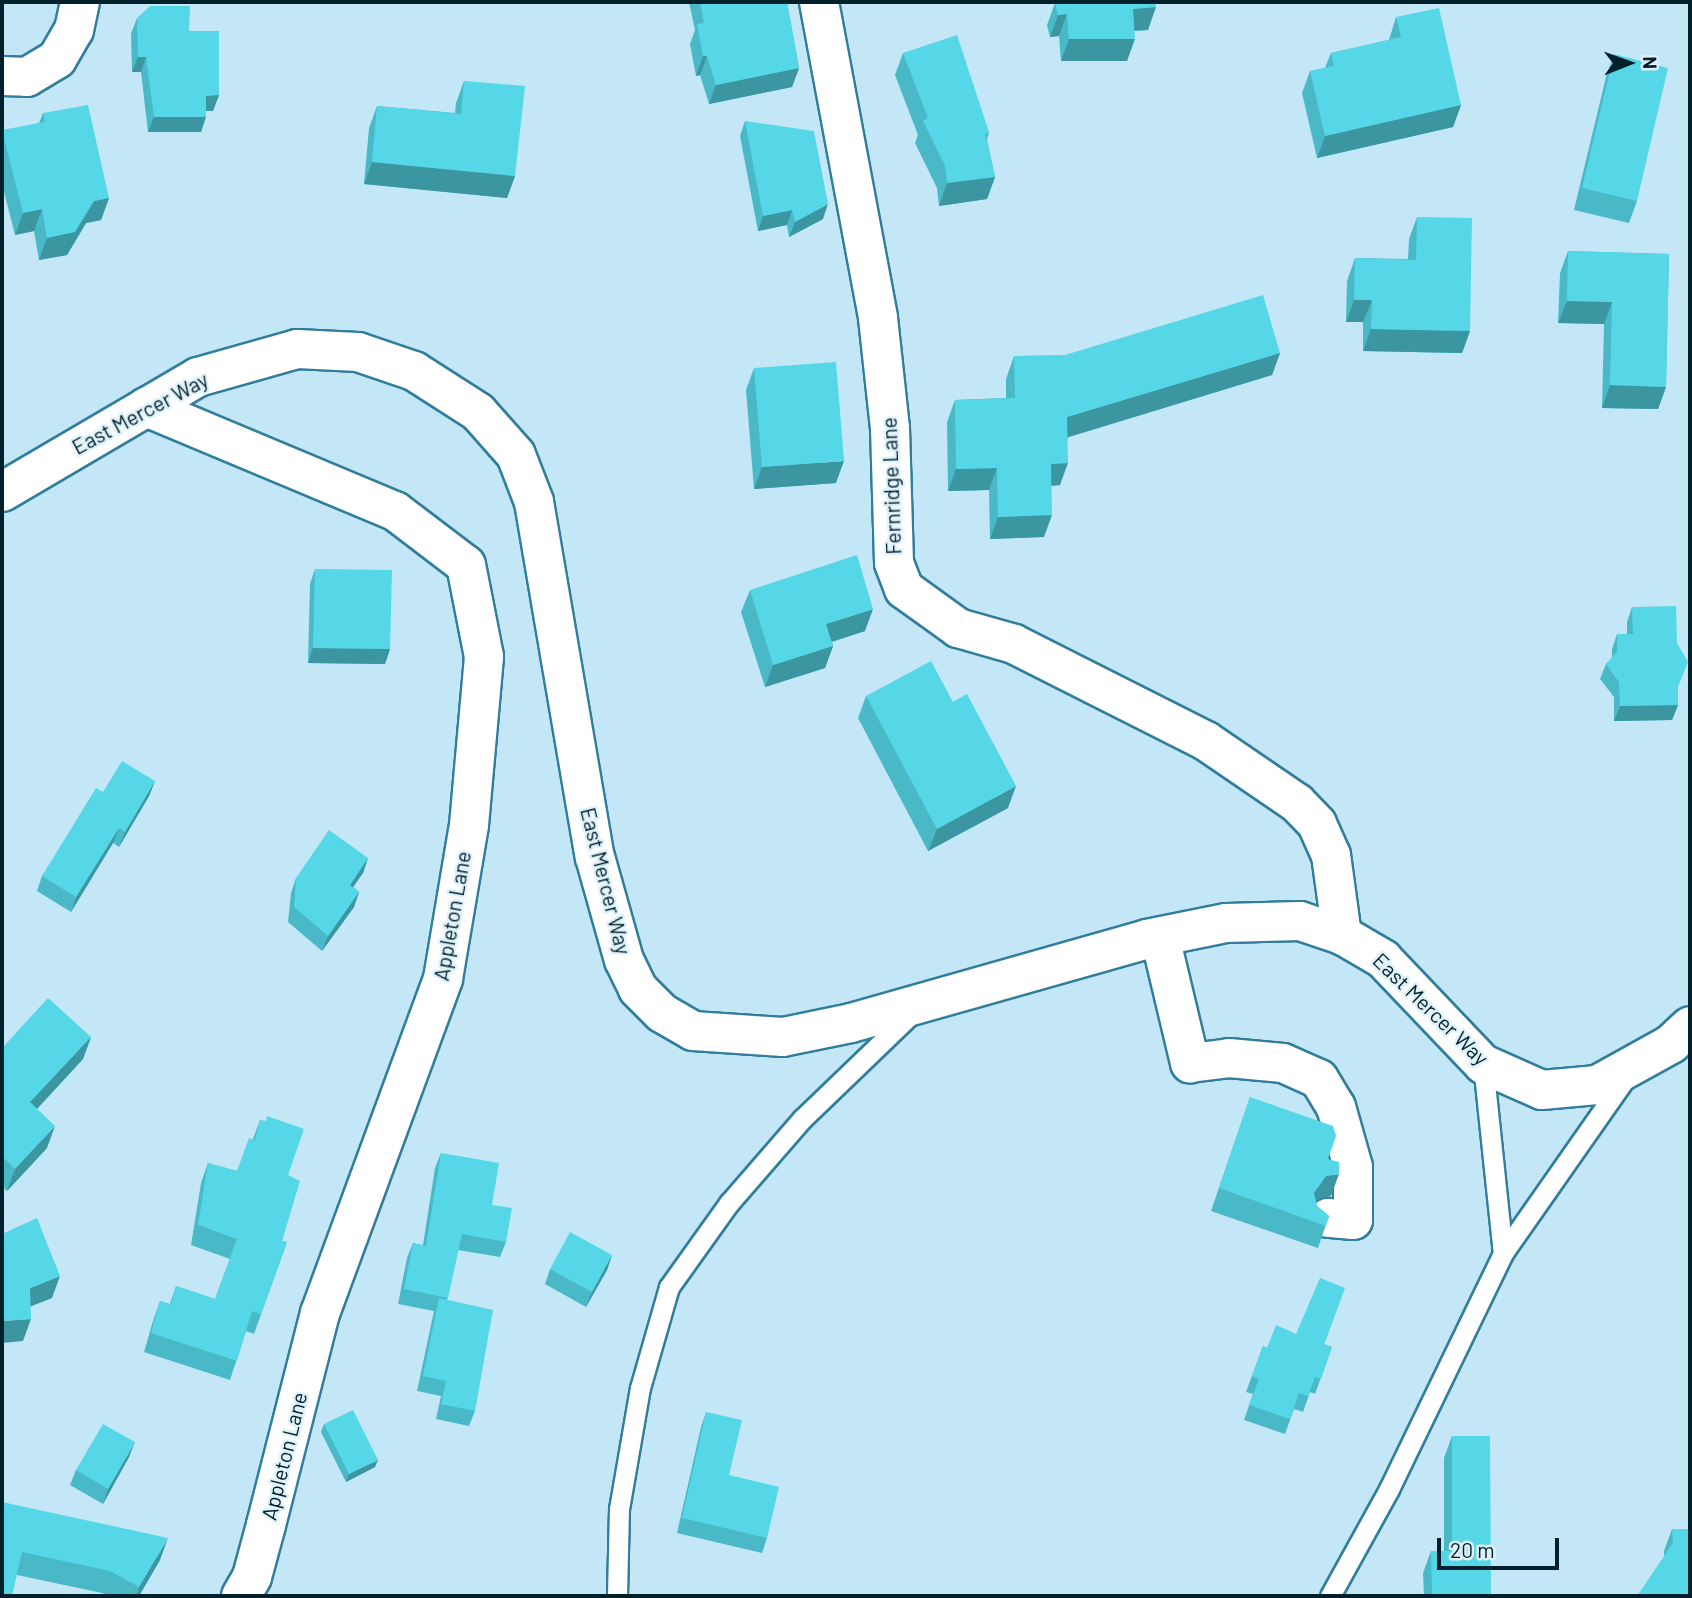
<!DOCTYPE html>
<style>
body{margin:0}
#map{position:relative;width:1692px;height:1598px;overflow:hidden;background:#c3e7f7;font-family:Barlow,sans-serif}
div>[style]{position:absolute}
.roads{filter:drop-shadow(2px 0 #317e9c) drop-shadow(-2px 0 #317e9c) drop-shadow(0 2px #317e9c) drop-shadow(0 -2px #317e9c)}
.service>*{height:19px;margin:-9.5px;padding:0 9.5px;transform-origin:9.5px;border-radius:9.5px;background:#fff}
.minor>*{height:38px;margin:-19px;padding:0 19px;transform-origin:19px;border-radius:19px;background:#fff}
.tertiary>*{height:38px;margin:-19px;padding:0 19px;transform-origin:19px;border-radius:19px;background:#fff}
.wall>*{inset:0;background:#4ab9c7}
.shaded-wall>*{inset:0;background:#3c96a2}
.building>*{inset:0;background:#56d7e7}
span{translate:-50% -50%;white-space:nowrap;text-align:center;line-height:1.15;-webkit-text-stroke:5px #dff1f9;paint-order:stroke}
.street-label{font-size:21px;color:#00202c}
.frame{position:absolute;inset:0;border:4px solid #00202c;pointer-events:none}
.north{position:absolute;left:1594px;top:28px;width:70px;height:70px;-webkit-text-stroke:5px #dff1f9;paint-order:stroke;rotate:89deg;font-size:19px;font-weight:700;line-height:28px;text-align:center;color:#00202c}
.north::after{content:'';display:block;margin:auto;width:24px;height:32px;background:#00202c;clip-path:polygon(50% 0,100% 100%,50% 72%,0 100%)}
.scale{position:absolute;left:1437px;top:1538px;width:122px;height:32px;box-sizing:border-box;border:4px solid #00202c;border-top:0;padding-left:9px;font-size:21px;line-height:24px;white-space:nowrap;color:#00202c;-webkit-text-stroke:5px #dff1f9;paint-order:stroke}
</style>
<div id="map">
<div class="roads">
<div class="service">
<div style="left:1483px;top:1064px;width:190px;rotate:84deg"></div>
<div style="left:1503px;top:1253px;width:211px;rotate:-55deg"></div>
<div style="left:617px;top:1596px;width:87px;rotate:-88.7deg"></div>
<div style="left:619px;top:1509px;width:123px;rotate:-80.2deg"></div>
<div style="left:640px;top:1388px;width:105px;rotate:-74deg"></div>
<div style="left:669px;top:1287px;width:103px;rotate:-54.5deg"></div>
<div style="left:729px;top:1203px;width:111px;rotate:-49deg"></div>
<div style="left:802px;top:1119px;width:153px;rotate:-43.9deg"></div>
<div style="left:1330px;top:1596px;width:122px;rotate:-61.1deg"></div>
<div style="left:1389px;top:1489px;width:262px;rotate:-64.2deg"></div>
</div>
<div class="minor">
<div style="left:819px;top:2px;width:321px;rotate:79.4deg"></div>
<div style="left:878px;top:318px;width:111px;rotate:83.8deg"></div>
<div style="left:890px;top:428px;width:135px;rotate:88.3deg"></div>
<div style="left:894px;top:563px;width:28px;rotate:69deg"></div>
<div style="left:904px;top:589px;width:67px;rotate:35.8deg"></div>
<div style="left:958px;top:628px;width:58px;rotate:15.9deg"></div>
<div style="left:1014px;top:644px;width:215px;rotate:26.8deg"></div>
<div style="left:1206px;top:741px;width:110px;rotate:34.3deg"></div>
<div style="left:1297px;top:803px;width:29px;rotate:46deg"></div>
<div style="left:1317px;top:824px;width:34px;rotate:66deg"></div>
<div style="left:1331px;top:855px;width:81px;rotate:82.2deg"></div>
<div style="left:2px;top:76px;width:25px;rotate:2deg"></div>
<div style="left:27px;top:77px;width:35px;rotate:-31deg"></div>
<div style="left:57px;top:59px;width:34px;rotate:-60deg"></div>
<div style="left:74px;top:30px;width:29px;rotate:-78deg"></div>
<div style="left:146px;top:407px;width:270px;rotate:22.7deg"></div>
<div style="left:395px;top:511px;width:89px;rotate:37.3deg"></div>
<div style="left:466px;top:565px;width:94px;rotate:78.9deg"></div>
<div style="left:484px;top:657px;width:169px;rotate:95.1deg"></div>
<div style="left:469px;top:825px;width:156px;rotate:99.6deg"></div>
<div style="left:443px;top:979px;width:356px;rotate:110.2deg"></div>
<div style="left:320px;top:1313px;width:219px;rotate:104.3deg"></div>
<div style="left:266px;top:1525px;width:54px;rotate:105.1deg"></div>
<div style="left:252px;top:1577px;width:22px;rotate:120deg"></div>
<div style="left:1160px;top:937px;width:130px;rotate:76.6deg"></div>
<div style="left:1190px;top:1063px;width:39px;rotate:-7deg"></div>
<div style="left:1229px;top:1058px;width:54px;rotate:5.3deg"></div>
<div style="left:1283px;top:1063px;width:39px;rotate:24deg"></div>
<div style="left:1319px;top:1079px;width:33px;rotate:59deg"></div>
<div style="left:1336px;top:1107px;width:62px;rotate:74.2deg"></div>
<div style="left:1353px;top:1167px;width:53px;rotate:90deg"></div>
<div style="left:1353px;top:1220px;width:25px;rotate:-175deg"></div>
</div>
<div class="tertiary">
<div style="left:2px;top:492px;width:227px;rotate:-30.4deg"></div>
<div style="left:198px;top:377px;width:103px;rotate:-15.8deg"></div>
<div style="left:297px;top:349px;width:61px;rotate:2.8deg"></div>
<div style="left:358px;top:352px;width:59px;rotate:18.7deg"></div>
<div style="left:414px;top:371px;width:76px;rotate:32.6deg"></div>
<div style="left:478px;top:412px;width:57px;rotate:48.5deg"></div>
<div style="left:516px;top:455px;width:50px;rotate:69deg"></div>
<div style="left:534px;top:502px;width:360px;rotate:80.3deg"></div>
<div style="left:595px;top:857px;width:107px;rotate:74.3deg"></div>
<div style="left:624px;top:960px;width:32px;rotate:64deg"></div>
<div style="left:638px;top:989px;width:34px;rotate:45deg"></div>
<div style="left:662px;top:1013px;width:36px;rotate:30deg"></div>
<div style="left:693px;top:1031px;width:90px;rotate:3.8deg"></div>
<div style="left:783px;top:1037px;width:69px;rotate:-11.6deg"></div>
<div style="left:851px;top:1023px;width:308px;rotate:-15.8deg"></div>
<div style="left:1147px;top:939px;width:81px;rotate:-11.4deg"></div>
<div style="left:1226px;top:923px;width:74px;rotate:-1.5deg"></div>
<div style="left:1300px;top:921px;width:44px;rotate:18.4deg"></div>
<div style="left:1342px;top:935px;width:48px;rotate:30.3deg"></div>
<div style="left:1383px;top:959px;width:145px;rotate:46.4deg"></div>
<div style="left:1483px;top:1064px;width:64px;rotate:23.8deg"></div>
<div style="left:1542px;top:1090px;width:55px;rotate:-5.2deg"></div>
<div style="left:1597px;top:1085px;width:85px;rotate:-29deg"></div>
<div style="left:1671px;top:1044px;width:26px;rotate:-43deg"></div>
</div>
</div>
<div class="wall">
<div style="clip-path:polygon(689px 2px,787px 2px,799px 68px,792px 87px,709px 104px,700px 75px,696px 76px,690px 44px,695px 30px)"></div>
<div style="clip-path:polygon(1057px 2px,1155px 2px,1148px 30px,1134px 31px,1127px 61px,1061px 61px,1059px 36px,1050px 37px,1047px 25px,1055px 3px)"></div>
<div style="clip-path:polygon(1396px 17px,1461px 105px,1453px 127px,1317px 158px,1302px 93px,1310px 71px,1325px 68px,1331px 53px,1389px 40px)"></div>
<div style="clip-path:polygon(137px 18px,189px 31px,219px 95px,213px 111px,206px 111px,201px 132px,148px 132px,141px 72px,132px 72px,131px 34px)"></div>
<div style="clip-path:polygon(903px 53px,989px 132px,987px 140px,995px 177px,987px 199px,939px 206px,937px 188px,915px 143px,918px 135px,895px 75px)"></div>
<div style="clip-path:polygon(1614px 54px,1637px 201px,1629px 223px,1574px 210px,1606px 77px)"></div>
<div style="clip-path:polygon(464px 81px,515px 176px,507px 198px,364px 184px,369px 128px,377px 106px,455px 113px,456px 103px)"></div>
<div style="clip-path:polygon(43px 113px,109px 198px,101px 220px,86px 223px,67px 255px,39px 260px,34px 231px,15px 235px,2px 184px,2px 131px,39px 123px)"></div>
<div style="clip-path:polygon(745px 121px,823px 219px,789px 237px,787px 225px,758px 231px,740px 136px)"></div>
<div style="clip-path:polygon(1417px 217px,1470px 331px,1462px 353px,1363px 351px,1363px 322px,1346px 322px,1347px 281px,1355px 258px,1408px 259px,1409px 239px)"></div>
<div style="clip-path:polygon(1568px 251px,1669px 254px,1666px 387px,1658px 409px,1602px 408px,1604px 324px,1558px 323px,1560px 273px)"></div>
<div style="clip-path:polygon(1280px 353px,1272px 375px,1068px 437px,1060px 485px,1051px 486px,1044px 537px,990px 539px,989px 490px,948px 491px,947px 422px,955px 400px,1006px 398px,1006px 379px,1014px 356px)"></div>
<div style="clip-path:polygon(754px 368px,836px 483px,754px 489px,746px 390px)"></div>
<div style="clip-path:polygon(315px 569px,390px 649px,385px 664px,308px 663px,310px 584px)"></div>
<div style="clip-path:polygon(750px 590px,865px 631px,832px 642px,833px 646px,825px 668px,765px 687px,741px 612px)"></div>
<div style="clip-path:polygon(1632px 607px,1678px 688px,1678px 705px,1672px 720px,1614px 721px,1614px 697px,1600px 679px,1606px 664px,1612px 658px,1612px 649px,1617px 634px,1627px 634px,1627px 622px)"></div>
<div style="clip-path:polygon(866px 696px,1008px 808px,928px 851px,858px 718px)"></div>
<div style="clip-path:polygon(155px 781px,149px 796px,119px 847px,113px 843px,71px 912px,37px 891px,42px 876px,103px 792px)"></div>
<div style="clip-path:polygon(368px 858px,363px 873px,353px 887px,359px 892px,354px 907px,322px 951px,288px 922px,291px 893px,296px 878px)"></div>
<div style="clip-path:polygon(91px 1037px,83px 1059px,37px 1109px,47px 1148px,7px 1191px,2px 1186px,2px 1048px)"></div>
<div style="clip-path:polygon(1250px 1097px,1328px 1159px,1331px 1196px,1318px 1199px,1316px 1202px,1317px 1206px,1329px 1216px,1318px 1248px,1211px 1211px)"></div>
<div style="clip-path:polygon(260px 1120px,288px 1175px,282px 1241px,287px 1242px,254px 1334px,246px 1331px,230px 1380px,144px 1352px,153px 1321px,160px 1301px,170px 1304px,176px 1286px,215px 1299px,230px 1259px,191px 1245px,201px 1183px,208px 1163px,237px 1171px,253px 1139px)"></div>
<div style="clip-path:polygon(441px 1153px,506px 1242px,500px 1257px,458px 1250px,447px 1300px,475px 1411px,469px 1426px,436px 1419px,441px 1396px,417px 1391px,434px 1311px,398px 1304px,407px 1258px,413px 1243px,423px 1245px,435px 1168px)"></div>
<div style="clip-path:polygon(612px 1255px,607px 1270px,586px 1307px,545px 1284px,550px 1269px)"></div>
<div style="clip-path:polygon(1296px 1334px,1332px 1347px,1315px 1394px,1310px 1392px,1303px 1412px,1294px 1409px,1285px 1434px,1244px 1420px,1253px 1394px,1246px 1392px,1263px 1346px,1267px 1348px)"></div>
<div style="clip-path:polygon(706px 1412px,729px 1475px,767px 1538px,762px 1553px,677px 1533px,701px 1427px)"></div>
<div style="clip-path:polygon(324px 1424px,375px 1467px,346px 1482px,321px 1432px)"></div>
<div style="clip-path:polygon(1452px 1436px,1491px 1596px,1424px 1596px,1423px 1573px,1431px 1551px,1444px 1551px,1444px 1458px)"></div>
<div style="clip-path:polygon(129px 1457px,103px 1504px,70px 1485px,76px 1470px)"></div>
<div style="clip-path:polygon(2px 1502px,160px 1560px,139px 1596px,108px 1596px,102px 1593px,17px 1575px)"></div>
<div style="clip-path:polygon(1672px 1529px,1690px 1529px,1664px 1556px,1664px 1551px)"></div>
</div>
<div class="shaded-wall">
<div style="clip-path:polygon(1156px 7px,1148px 30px,1125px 31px,1133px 9px)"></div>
<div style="clip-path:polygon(1067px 14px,1059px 36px,1050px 37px,1058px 15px)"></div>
<div style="clip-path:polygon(1069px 39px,1135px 39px,1127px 61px,1061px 61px)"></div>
<div style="clip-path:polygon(703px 56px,707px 56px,700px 75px,696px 76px)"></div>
<div style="clip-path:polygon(138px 57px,146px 57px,141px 72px,132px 72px)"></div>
<div style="clip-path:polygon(799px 68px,792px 87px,709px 104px,716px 85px)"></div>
<div style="clip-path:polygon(219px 95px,213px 111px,200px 111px,206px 96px)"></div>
<div style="clip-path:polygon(1461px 105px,1453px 127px,1317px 158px,1325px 136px)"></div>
<div style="clip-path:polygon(154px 117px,206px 117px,201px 132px,148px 132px)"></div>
<div style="clip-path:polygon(372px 162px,515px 176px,507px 198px,364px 184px)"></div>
<div style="clip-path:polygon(995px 177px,987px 199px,939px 206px,947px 183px)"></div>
<div style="clip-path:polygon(109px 198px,101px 220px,86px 223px,67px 255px,39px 260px,47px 238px,94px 201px)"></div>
<div style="clip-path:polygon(828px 204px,823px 219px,789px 237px,795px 222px)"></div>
<div style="clip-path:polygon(42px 209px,34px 231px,15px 235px,23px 213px)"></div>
<div style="clip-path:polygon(792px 210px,787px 225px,758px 231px,763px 216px)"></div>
<div style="clip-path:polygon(1354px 300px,1372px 300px,1363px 322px,1346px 322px)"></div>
<div style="clip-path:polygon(1567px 301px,1612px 302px,1604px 324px,1558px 323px)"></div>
<div style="clip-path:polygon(1371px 329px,1470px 331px,1462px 353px,1363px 351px)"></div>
<div style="clip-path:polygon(1280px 353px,1272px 375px,1059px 440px,1067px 417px)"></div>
<div style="clip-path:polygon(1610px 385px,1666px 387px,1658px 409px,1602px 408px)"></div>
<div style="clip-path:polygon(844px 461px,836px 483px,754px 489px,762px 467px)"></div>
<div style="clip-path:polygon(1068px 463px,1060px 485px,1043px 486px,1051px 464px)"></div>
<div style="clip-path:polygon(997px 468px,989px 490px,948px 491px,956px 469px)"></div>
<div style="clip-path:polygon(1052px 515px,1044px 537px,990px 539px,998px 517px)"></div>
<div style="clip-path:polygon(873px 609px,865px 631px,818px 646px,826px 624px)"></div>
<div style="clip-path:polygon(833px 646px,825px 668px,765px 687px,773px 665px)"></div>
<div style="clip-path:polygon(313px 648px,390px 649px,385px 664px,308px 663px)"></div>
<div style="clip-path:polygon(1678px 705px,1672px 720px,1614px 721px,1620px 706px)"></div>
<div style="clip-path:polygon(155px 781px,149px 796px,119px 847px,125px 832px)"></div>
<div style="clip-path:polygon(1016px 786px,1008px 808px,928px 851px,937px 829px)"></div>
<div style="clip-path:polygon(119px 828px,113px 843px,71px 912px,76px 897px)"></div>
<div style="clip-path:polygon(368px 858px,363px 873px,344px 900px,350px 885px)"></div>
<div style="clip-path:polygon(359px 892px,354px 907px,322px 951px,328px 936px)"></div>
<div style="clip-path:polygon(91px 1037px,83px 1059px,22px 1125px,30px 1102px)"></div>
<div style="clip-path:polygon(55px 1126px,47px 1148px,7px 1191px,15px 1169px)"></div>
<div style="clip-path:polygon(1339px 1174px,1331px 1196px,1318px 1199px,1306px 1216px,1314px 1193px,1326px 1176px)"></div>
<div style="clip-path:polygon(612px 1255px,607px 1270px,586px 1307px,592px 1292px)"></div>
<div style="clip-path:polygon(60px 1276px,52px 1298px,22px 1310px,30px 1288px)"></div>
<div style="clip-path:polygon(31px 1319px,23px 1341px,2px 1343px,2px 1321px)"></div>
<div style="clip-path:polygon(135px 1442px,129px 1457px,103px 1504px,108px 1489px)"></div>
<div style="clip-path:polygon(378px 1460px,375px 1467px,346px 1482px,349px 1474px)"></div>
<div style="clip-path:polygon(168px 1538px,160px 1560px,139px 1596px,136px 1596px,139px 1587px)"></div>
</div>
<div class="building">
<div style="clip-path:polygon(700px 2px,787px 2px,799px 68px,716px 85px,707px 56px,703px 56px,697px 24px,704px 23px)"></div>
<div style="clip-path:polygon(1059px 2px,1155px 2px,1156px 7px,1133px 9px,1135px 39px,1069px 39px,1067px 14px,1058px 15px,1055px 3px)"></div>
<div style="clip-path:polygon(150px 6px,190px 6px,189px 31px,219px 31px,219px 95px,206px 96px,206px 117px,154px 117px,146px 57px,138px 57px,137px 18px)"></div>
<div style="clip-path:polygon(1439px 8px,1461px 105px,1325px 136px,1310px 71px,1334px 66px,1331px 53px,1401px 37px,1396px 17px)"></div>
<div style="clip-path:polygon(957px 35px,989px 132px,985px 134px,995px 177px,947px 183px,945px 166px,923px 121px,928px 118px,903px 53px)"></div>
<div style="clip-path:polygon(1614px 54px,1668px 68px,1637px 201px,1582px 188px)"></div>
<div style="clip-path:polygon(464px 81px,525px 86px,515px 176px,372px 162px,377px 106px,461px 114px)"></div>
<div style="clip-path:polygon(88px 105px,109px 198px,94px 201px,75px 232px,47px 238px,42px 209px,23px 213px,2px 130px,45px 122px,43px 113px)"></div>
<div style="clip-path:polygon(745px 121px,814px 131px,828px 204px,795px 222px,792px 210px,763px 216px)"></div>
<div style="clip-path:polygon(1417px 217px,1472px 218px,1470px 331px,1371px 329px,1372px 300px,1354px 300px,1355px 258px,1416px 260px)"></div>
<div style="clip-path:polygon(1568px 251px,1669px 254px,1666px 387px,1610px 385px,1612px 302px,1567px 301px)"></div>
<div style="clip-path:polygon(1263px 295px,1280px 353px,1067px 417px,1068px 463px,1051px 464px,1052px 515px,998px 517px,997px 468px,956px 469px,955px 400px,1015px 398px,1014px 356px,1065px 355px)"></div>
<div style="clip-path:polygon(836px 362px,844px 461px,762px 467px,754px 368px)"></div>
<div style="clip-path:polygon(857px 555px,873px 609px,826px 624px,833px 646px,773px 665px,750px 590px)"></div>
<div style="clip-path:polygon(315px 569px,392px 570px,390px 649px,313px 648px)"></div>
<div style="clip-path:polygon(1676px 606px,1677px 643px,1688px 662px,1678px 687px,1678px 705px,1620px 706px,1619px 682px,1606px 664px,1617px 652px,1617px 634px,1633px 634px,1632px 607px)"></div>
<div style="clip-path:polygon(931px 661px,953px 702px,967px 694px,1016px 786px,937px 829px,866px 696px)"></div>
<div style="clip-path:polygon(122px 761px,155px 781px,125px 832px,119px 828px,76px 897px,42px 876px,96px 788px,103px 792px)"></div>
<div style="clip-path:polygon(329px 830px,368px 858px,350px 885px,359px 892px,328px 936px,294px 907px,296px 878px)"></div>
<div style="clip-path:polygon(48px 998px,91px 1037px,30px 1102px,55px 1126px,15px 1169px,2px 1156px,2px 1048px)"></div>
<div style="clip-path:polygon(1250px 1097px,1333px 1126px,1336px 1136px,1328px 1159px,1339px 1162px,1339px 1174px,1326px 1176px,1314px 1193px,1317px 1206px,1329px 1216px,1326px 1226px,1219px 1188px)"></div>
<div style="clip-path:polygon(267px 1116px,304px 1129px,288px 1175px,300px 1181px,282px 1241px,287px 1242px,261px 1314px,252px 1311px,237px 1361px,151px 1333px,160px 1301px,171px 1305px,176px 1286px,215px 1299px,237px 1239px,198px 1225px,208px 1163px,237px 1171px,249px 1138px,255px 1140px,260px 1120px,266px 1121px)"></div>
<div style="clip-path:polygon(441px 1153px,499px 1163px,492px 1205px,512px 1208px,506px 1242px,462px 1234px,448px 1298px,404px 1289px,413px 1243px,426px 1246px)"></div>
<div style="clip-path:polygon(37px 1218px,60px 1276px,30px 1288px,31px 1319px,2px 1321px,2px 1234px)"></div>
<div style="clip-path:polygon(570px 1232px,612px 1255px,592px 1292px,550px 1269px)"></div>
<div style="clip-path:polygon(1320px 1278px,1345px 1288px,1324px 1345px,1332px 1347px,1321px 1379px,1315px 1377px,1308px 1396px,1299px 1393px,1290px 1419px,1249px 1405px,1259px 1379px,1252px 1376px,1263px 1346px,1267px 1348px,1276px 1325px,1296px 1334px)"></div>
<div style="clip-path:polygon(439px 1298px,493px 1310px,475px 1411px,441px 1404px,446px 1381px,423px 1376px)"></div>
<div style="clip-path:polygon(353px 1410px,378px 1460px,349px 1474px,324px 1424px)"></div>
<div style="clip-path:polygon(706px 1412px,742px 1420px,729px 1475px,779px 1487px,767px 1538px,682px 1518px)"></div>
<div style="clip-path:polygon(103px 1424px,135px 1442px,108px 1489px,76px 1470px)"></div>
<div style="clip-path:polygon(1452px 1436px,1490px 1436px,1491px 1596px,1432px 1596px,1431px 1551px,1452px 1551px)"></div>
<div style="clip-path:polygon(2px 1502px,168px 1538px,139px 1587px,110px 1571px,22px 1552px,12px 1596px,2px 1596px)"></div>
<div style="clip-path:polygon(1672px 1529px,1690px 1529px,1690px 1596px,1637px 1596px,1673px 1543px)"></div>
</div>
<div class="street-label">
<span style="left:140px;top:413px;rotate:-28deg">East Mercer Way</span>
<span style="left:891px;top:486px;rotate:-92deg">Fernridge Lane</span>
<span style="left:606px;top:881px;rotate:76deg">East Mercer Way</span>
<span style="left:452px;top:916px;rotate:-80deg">Appleton Lane</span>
<span style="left:1431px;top:1009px;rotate:44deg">East Mercer Way</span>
<span style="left:284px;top:1456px;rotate:-76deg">Appleton Lane</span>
</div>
<div class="frame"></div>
<div class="north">N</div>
<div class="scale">20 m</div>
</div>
